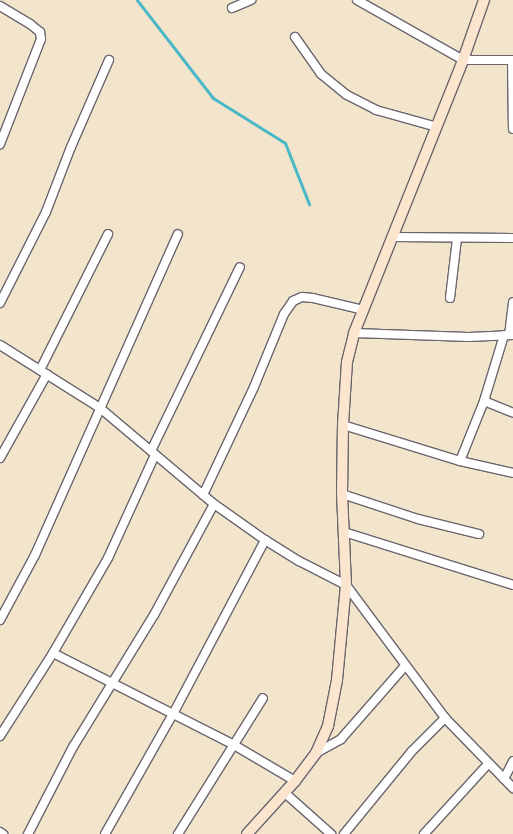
<!DOCTYPE html>
<style>
body{margin:0}
#map{position:relative;width:513px;height:834px;overflow:hidden;background:#f3e5cc;font-family:"Balsamiq Sans",sans-serif}
div>[style]{position:absolute}
.stream>*{height:3px;margin:-1.5px;padding:0 1.5px;transform-origin:1.5px;border-radius:1.5px;background:#4bb8c7}
.roads{filter:drop-shadow(1px 0 #6b666e) drop-shadow(-1px 0 #6b666e) drop-shadow(0 1px #6b666e) drop-shadow(0 -1px #6b666e)}
.street>*{height:8px;margin:-4px;padding:0 4px;transform-origin:4px;border-radius:4px;background:#fff}
.secondary>*{height:10px;margin:-5px;padding:0 5px;transform-origin:5px;border-radius:5px;background:#fce5cf}
span{translate:-50% -50%;white-space:nowrap;text-align:center;line-height:1.15;-webkit-text-stroke:5px #fdfcf7;paint-order:stroke}
</style>
<div id="map">
<div class="stream">
<div style="left:137px;top:0;width:124px;rotate:52.2deg"></div>
<div style="left:213px;top:98px;width:85px;rotate:32deg"></div>
<div style="left:285px;top:143px;width:66px;rotate:68.5deg"></div>
</div>
<div class="roads">
<div class="street">
<div style="left:357px;top:0;width:122px;rotate:29.5deg"></div>
<div style="left:463px;top:60px;width:50px"></div>
<div style="left:0;top:6px;width:35px;rotate:31deg"></div>
<div style="left:30px;top:24px;width:13px;rotate:39deg"></div>
<div style="left:40px;top:32px;width:7px;rotate:82deg"></div>
<div style="left:41px;top:39px;width:113px;rotate:111.3deg"></div>
<div style="left:232px;top:8px;width:21px;rotate:-23deg"></div>
<div style="left:295px;top:37px;width:45px;rotate:54.9deg"></div>
<div style="left:321px;top:74px;width:33px;rotate:39deg"></div>
<div style="left:347px;top:95px;width:33px;rotate:27deg"></div>
<div style="left:376px;top:110px;width:63px;rotate:15.6deg"></div>
<div style="left:512px;top:60px;width:69px;rotate:89.2deg"></div>
<div style="left:394px;top:237px;width:119px;rotate:0.5deg"></div>
<div style="left:450px;top:298px;width:60px;rotate:-83.3deg"></div>
<div style="left:0;top:303px;width:102px;rotate:-63.2deg"></div>
<div style="left:46px;top:212px;width:70px;rotate:-69deg"></div>
<div style="left:71px;top:147px;width:95px;rotate:-66.4deg"></div>
<div style="left:354px;top:333px;width:115px;rotate:2deg"></div>
<div style="left:469px;top:337px;width:44px;rotate:-2.6deg"></div>
<div style="left:509px;top:335px;width:33px;rotate:-83deg"></div>
<div style="left:0;top:345px;width:118px;rotate:32.2deg"></div>
<div style="left:100px;top:408px;width:149px;rotate:40.1deg"></div>
<div style="left:214px;top:504px;width:62px;rotate:35.2deg"></div>
<div style="left:265px;top:540px;width:40px;rotate:32deg"></div>
<div style="left:299px;top:561px;width:53px;rotate:27.1deg"></div>
<div style="left:346px;top:585px;width:166px;rotate:53.3deg"></div>
<div style="left:445px;top:718px;width:98px;rotate:45.8deg"></div>
<div style="left:40px;top:370px;width:152px;rotate:-63.4deg"></div>
<div style="left:484px;top:401px;width:31px;rotate:22deg"></div>
<div style="left:343px;top:425px;width:122px;rotate:17.1deg"></div>
<div style="left:460px;top:461px;width:54px;rotate:12.8deg"></div>
<div style="left:151px;top:451px;width:204px;rotate:-64.2deg"></div>
<div style="left:0;top:458px;width:96px;rotate:-60.8deg"></div>
<div style="left:460px;top:461px;width:65px;rotate:-68.2deg"></div>
<div style="left:484px;top:401px;width:69px;rotate:-73.1deg"></div>
<div style="left:342px;top:494px;width:80px;rotate:18.2deg"></div>
<div style="left:418px;top:519px;width:63px;rotate:13.8deg"></div>
<div style="left:203px;top:495px;width:119px;rotate:-64.7deg"></div>
<div style="left:254px;top:387px;width:79px;rotate:-67.7deg"></div>
<div style="left:284px;top:314px;width:16px;rotate:-55deg"></div>
<div style="left:293px;top:301px;width:10px;rotate:-24deg"></div>
<div style="left:302px;top:297px;width:11px;rotate:5deg"></div>
<div style="left:313px;top:298px;width:52px;rotate:13.2deg"></div>
<div style="left:344px;top:532px;width:177px;rotate:17.4deg"></div>
<div style="left:0;top:620px;width:74px;rotate:-61.7deg"></div>
<div style="left:35px;top:555px;width:351px;rotate:-66deg"></div>
<div style="left:53px;top:653px;width:203px;rotate:26.9deg"></div>
<div style="left:234px;top:745px;width:71px;rotate:30.5deg"></div>
<div style="left:0;top:736px;width:98px;rotate:-57.4deg"></div>
<div style="left:53px;top:653px;width:110px;rotate:-59.9deg"></div>
<div style="left:108px;top:558px;width:113px;rotate:-65.5deg"></div>
<div style="left:316px;top:753px;width:29px;rotate:-29deg"></div>
<div style="left:341px;top:739px;width:97px;rotate:-48.8deg"></div>
<div style="left:504px;top:779px;width:20px;rotate:-63deg"></div>
<div style="left:285px;top:793px;width:62px;rotate:41.7deg"></div>
<div style="left:0;top:832px;width:4px;rotate:34deg"></div>
<div style="left:28px;top:834px;width:98px;rotate:-62.7deg"></div>
<div style="left:73px;top:747px;width:155px;rotate:-58.5deg"></div>
<div style="left:154px;top:615px;width:126px;rotate:-61.6deg"></div>
<div style="left:105px;top:834px;width:138px;rotate:-60.5deg"></div>
<div style="left:173px;top:714px;width:197px;rotate:-62.1deg"></div>
<div style="left:178px;top:834px;width:160px;rotate:-58deg"></div>
<div style="left:344px;top:834px;width:107px;rotate:-50.7deg"></div>
<div style="left:412px;top:751px;width:47px;rotate:-45deg"></div>
<div style="left:424px;top:834px;width:95px;rotate:-47.6deg"></div>
</div>
<div class="secondary">
<div style="left:247px;top:834px;width:72px;rotate:-47.8deg"></div>
<div style="left:295px;top:781px;width:35px;rotate:-53deg"></div>
<div style="left:316px;top:753px;width:30px;rotate:-66deg"></div>
<div style="left:328px;top:726px;width:47px;rotate:-78.9deg"></div>
<div style="left:337px;top:680px;width:95px;rotate:-84.6deg"></div>
<div style="left:346px;top:585px;width:91px;rotate:-92.5deg"></div>
<div style="left:342px;top:494px;width:69px;rotate:-89.2deg"></div>
<div style="left:343px;top:425px;width:63px;rotate:-86.4deg"></div>
<div style="left:347px;top:362px;width:30px;rotate:-76deg"></div>
<div style="left:354px;top:333px;width:294px;rotate:-68.2deg"></div>
<div style="left:463px;top:60px;width:64px;rotate:-70.7deg"></div>
</div>
</div>
</div>
